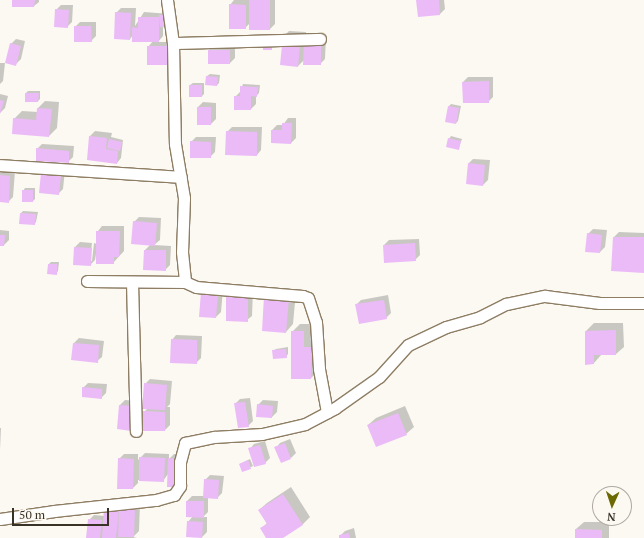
<!DOCTYPE html>
<style>
body{margin:0}
#map{position:relative;width:644px;height:538px;overflow:hidden;background:#fcf9f3;font-family:"PT Serif",serif}
div>[style]{position:absolute}
.shadow>*{inset:0;background:#0003}
.building>*{inset:0;background:#ebbbf7}
.roads{filter:drop-shadow(1px 0 #8d7d63) drop-shadow(-1px 0 #8d7d63) drop-shadow(0 1px #8d7d63) drop-shadow(0 -1px #8d7d63)}
.minor>*{height:11px;margin:-5.5px;padding:0 5.5px;transform-origin:5.5px;border-radius:5.5px;background:#fff}
span{translate:-50% -50%;white-space:nowrap;text-align:center;line-height:1.15;-webkit-text-stroke:3px #fcf9f3;paint-order:stroke}
.north{position:absolute;left:592px;top:486px;width:40px;height:40px;box-sizing:border-box;background:#fcf9f3;border:1px solid #aea9a1;border-radius:50%;rotate:183deg;font-size:11px;font-weight:700;line-height:16px;text-align:center;color:#393227}
.north::after{content:'';display:block;margin:auto;width:14px;height:18px;background:#6c6802;clip-path:polygon(50% 0,100% 100%,50% 72%,0 100%)}
.scale{position:absolute;left:12px;top:508px;width:97px;height:18px;box-sizing:border-box;border:2px solid #393227;border-top:0;padding-left:5px;font-size:12px;line-height:14px;white-space:nowrap;color:#393227;-webkit-text-stroke:3px #fcf9f3;paint-order:stroke}
</style>
<div id="map">
<div class="shadow">
<div style="clip-path:polygon(13px 0,39px 0,39px 2px,34px 6px)"></div>
<div style="clip-path:polygon(234px 0,275px 0,275px 24px,270px 29px,250px 23px,245px 28px,230px 5px)"></div>
<div style="clip-path:polygon(417px 0,444px 0,445px 9px,440px 14px,419px 16px)"></div>
<div style="clip-path:polygon(61px 5px,73px 5px,72px 22px,67px 27px,56px 10px)"></div>
<div style="clip-path:polygon(121px 8px,136px 8px,135px 26px,144px 12px,170px 14px,163px 14px,163px 36px,158px 42px,176px 42px,171px 64px,148px 47px,153px 41px,133px 35px,130px 39px,116px 13px)"></div>
<div style="clip-path:polygon(80px 22px,96px 22px,96px 36px,91px 41px,75px 27px)"></div>
<div style="clip-path:polygon(289px 31px,306px 32px,305px 41px,310px 36px,326px 37px,325px 59px,320px 64px,305px 59px,298px 66px,284px 36px)"></div>
<div style="clip-path:polygon(16px 39px,25px 41px,21px 59px,16px 64px,11px 44px)"></div>
<div style="clip-path:polygon(214px 45px,235px 46px,235px 58px,230px 63px,209px 50px)"></div>
<div style="clip-path:polygon(0 63px,5px 63px,3px 81px,0 84px)"></div>
<div style="clip-path:polygon(210px 74px,220px 75px,219px 83px,217px 85px,207px 76px)"></div>
<div style="clip-path:polygon(468px 77px,493px 77px,493px 97px,488px 102px,463px 82px)"></div>
<div style="clip-path:polygon(193px 83px,204px 83px,204px 94px,202px 96px,190px 96px,190px 85px)"></div>
<div style="clip-path:polygon(243px 84px,260px 85px,259px 93px,256px 96px,256px 104px,251px 109px,235px 97px,240px 92px)"></div>
<div style="clip-path:polygon(28px 91px,40px 91px,40px 99px,38px 101px,26px 93px)"></div>
<div style="clip-path:polygon(0 94px,8px 96px,5px 108px,0 113px)"></div>
<div style="clip-path:polygon(45px 101px,59px 102px,57px 128px,49px 136px,14px 119px,22px 111px,38px 112px,38px 108px)"></div>
<div style="clip-path:polygon(203px 102px,216px 103px,216px 119px,211px 124px,198px 107px)"></div>
<div style="clip-path:polygon(451px 104px,461px 106px,458px 121px,456px 123px,449px 106px)"></div>
<div style="clip-path:polygon(288px 118px,296px 118px,296px 138px,291px 143px,272px 130px,277px 125px,283px 125px)"></div>
<div style="clip-path:polygon(232px 127px,262px 127px,261px 150px,257px 155px,227px 132px)"></div>
<div style="clip-path:polygon(95px 131px,112px 133px,111px 137px,123px 140px,121px 158px,117px 163px,90px 136px)"></div>
<div style="clip-path:polygon(451px 136px,462px 139px,458px 149px,449px 139px)"></div>
<div style="clip-path:polygon(196px 137px,216px 137px,215px 152px,210px 157px,191px 142px)"></div>
<div style="clip-path:polygon(42px 144px,74px 146px,73px 157px,68px 162px,37px 149px)"></div>
<div style="clip-path:polygon(473px 159px,490px 160px,488px 180px,483px 185px,468px 164px)"></div>
<div style="clip-path:polygon(65px 170px,63px 189px,58px 194px,41px 174px)"></div>
<div style="clip-path:polygon(0 171px,15px 171px,13px 197px,8px 202px,0 201px)"></div>
<div style="clip-path:polygon(25px 188px,35px 188px,35px 199px,33px 201px,23px 191px)"></div>
<div style="clip-path:polygon(23px 211px,38px 212px,36px 222px,34px 224px,21px 213px)"></div>
<div style="clip-path:polygon(139px 217px,161px 218px,160px 240px,154px 245px,171px 246px,170px 265px,165px 270px,145px 250px,151px 244px,134px 222px)"></div>
<div style="clip-path:polygon(102px 226px,124px 226px,124px 251px,113px 263px,96px 254px,95px 260px,90px 265px,75px 247px,80px 242px,92px 243px,90px 261px,92px 261px,94px 243px,97px 244px,98px 231px)"></div>
<div style="clip-path:polygon(593px 229px,607px 230px,605px 247px,600px 252px,588px 234px)"></div>
<div style="clip-path:polygon(0 230px,9px 231px,9px 240px,4px 245px,0 245px)"></div>
<div style="clip-path:polygon(619px 232px,644px 233px,644px 272px,614px 237px)"></div>
<div style="clip-path:polygon(419px 239px,420px 255px,415px 260px,384px 245px,389px 240px)"></div>
<div style="clip-path:polygon(51px 262px,59px 262px,58px 271px,56px 274px,49px 264px)"></div>
<div style="clip-path:polygon(223px 289px,221px 312px,216px 317px,202px 293px)"></div>
<div style="clip-path:polygon(253px 290px,252px 316px,247px 320px,227px 320px)"></div>
<div style="clip-path:polygon(296px 291px,293px 324px,286px 332px,263px 330px)"></div>
<div style="clip-path:polygon(388px 295px,391px 313px,386px 318px,356px 305px,361px 300px)"></div>
<div style="clip-path:polygon(594px 323px,623px 323px,624px 347px,616px 354px,602px 354px,594px 363px,586px 364px,586px 331px)"></div>
<div style="clip-path:polygon(300px 324px,311px 324px,311px 340px,319px 340px,319px 371px,311px 378px,292px 378px,292px 332px)"></div>
<div style="clip-path:polygon(176px 335px,202px 336px,201px 358px,196px 363px,172px 340px)"></div>
<div style="clip-path:polygon(79px 338px,104px 341px,102px 357px,97px 361px,74px 343px)"></div>
<div style="clip-path:polygon(288px 347px,288px 354px,286px 357px,273px 351px,276px 349px)"></div>
<div style="clip-path:polygon(150px 379px,172px 381px,170px 404px,167px 407px,170px 407px,170px 425px,165px 430px,144px 412px,148px 408px,145px 384px)"></div>
<div style="clip-path:polygon(88px 383px,107px 384px,106px 393px,101px 398px,83px 388px)"></div>
<div style="clip-path:polygon(250px 398px,253px 421px,248px 426px,235px 404px,240px 399px)"></div>
<div style="clip-path:polygon(125px 400px,138px 401px,118px 429px,120px 405px)"></div>
<div style="clip-path:polygon(263px 400px,278px 401px,277px 412px,272px 417px,258px 405px)"></div>
<div style="clip-path:polygon(405px 406px,414px 427px,406px 434px,368px 425px,376px 418px)"></div>
<div style="clip-path:polygon(0 428px,1px 428px,0 450px)"></div>
<div style="clip-path:polygon(290px 439px,296px 453px,291px 458px,276px 448px,280px 443px)"></div>
<div style="clip-path:polygon(265px 441px,270px 458px,265px 463px,250px 449px,254px 444px)"></div>
<div style="clip-path:polygon(145px 453px,169px 454px,169px 459px,174px 454px,182px 454px,163px 481px,138px 480px,138px 483px,133px 488px,119px 459px,124px 454px,138px 454px,138px 460px)"></div>
<div style="clip-path:polygon(250px 459px,253px 466px,243px 471px,240px 464px)"></div>
<div style="clip-path:polygon(210px 475px,224px 476px,222px 493px,217px 498px,208px 498px,208px 512px,203px 517px,207px 517px,207px 532px,202px 537px,188px 522px,193px 516px,187px 501px,192px 496px,204px 496px,205px 480px)"></div>
<div style="clip-path:polygon(291px 487px,310px 517px,303px 524px,281px 538px,267px 538px,261px 529px,267px 523px,259px 510px,267px 503px)"></div>
<div style="clip-path:polygon(125px 503px,140px 503px,139px 531px,133px 537px,137px 538px,87px 538px,89px 520px,94px 515px,105px 516px)"></div>
<div style="clip-path:polygon(584px 522px,609px 522px,609px 538px,576px 538px,576px 529px)"></div>
<div style="clip-path:polygon(354px 528px,356px 538px,340px 538px,340px 536px,345px 531px)"></div>
</div>
<div class="building">
<div style="clip-path:polygon(12px 0,35px 0,34px 7px,12px 7px)"></div>
<div style="clip-path:polygon(249px 0,270px 0,270px 30px,249px 30px)"></div>
<div style="clip-path:polygon(416px 0,439px 0,440px 15px,418px 17px)"></div>
<div style="clip-path:polygon(229px 4px,246px 5px,246px 29px,229px 29px)"></div>
<div style="clip-path:polygon(55px 9px,69px 10px,68px 28px,54px 27px)"></div>
<div style="clip-path:polygon(115px 12px,131px 13px,130px 40px,114px 39px)"></div>
<div style="clip-path:polygon(159px 15px,168px 15px,168px 27px,160px 27px)"></div>
<div style="clip-path:polygon(138px 17px,159px 17px,159px 42px,132px 42px,132px 27px,138px 28px)"></div>
<div style="clip-path:polygon(74px 26px,91px 26px,92px 42px,74px 42px)"></div>
<div style="clip-path:polygon(283px 35px,301px 37px,298px 67px,280px 65px)"></div>
<div style="clip-path:polygon(304px 41px,321px 41px,321px 65px,303px 65px)"></div>
<div style="clip-path:polygon(10px 43px,21px 46px,16px 66px,5px 63px)"></div>
<div style="clip-path:polygon(263px 43px,272px 43px,272px 50px,263px 50px)"></div>
<div style="clip-path:polygon(147px 46px,172px 46px,171px 65px,147px 65px)"></div>
<div style="clip-path:polygon(208px 50px,230px 50px,230px 64px,208px 64px)"></div>
<div style="clip-path:polygon(206px 76px,218px 77px,217px 86px,205px 85px)"></div>
<div style="clip-path:polygon(489px 81px,489px 103px,463px 103px,462px 82px)"></div>
<div style="clip-path:polygon(189px 85px,202px 85px,202px 97px,189px 97px)"></div>
<div style="clip-path:polygon(240px 86px,258px 87px,257px 97px,251px 96px,251px 110px,234px 110px,234px 96px,240px 96px)"></div>
<div style="clip-path:polygon(25px 93px,39px 93px,38px 102px,25px 102px)"></div>
<div style="clip-path:polygon(0 100px,4px 101px,0 114px)"></div>
<div style="clip-path:polygon(448px 106px,459px 108px,456px 124px,445px 122px)"></div>
<div style="clip-path:polygon(197px 107px,211px 107px,211px 125px,197px 125px)"></div>
<div style="clip-path:polygon(37px 108px,52px 109px,49px 137px,12px 134px,13px 118px,36px 120px)"></div>
<div style="clip-path:polygon(282px 123px,292px 123px,291px 144px,271px 143px,271px 130px,282px 130px)"></div>
<div style="clip-path:polygon(226px 131px,257px 132px,257px 156px,225px 155px)"></div>
<div style="clip-path:polygon(89px 136px,107px 138px,106px 149px,118px 151px,117px 164px,87px 160px)"></div>
<div style="clip-path:polygon(448px 138px,461px 141px,459px 150px,446px 147px)"></div>
<div style="clip-path:polygon(109px 139px,122px 142px,120px 151px,107px 148px)"></div>
<div style="clip-path:polygon(190px 141px,211px 142px,211px 158px,190px 158px)"></div>
<div style="clip-path:polygon(36px 148px,69px 151px,69px 163px,36px 161px)"></div>
<div style="clip-path:polygon(468px 163px,485px 165px,483px 186px,466px 184px)"></div>
<div style="clip-path:polygon(41px 173px,61px 175px,59px 195px,39px 193px)"></div>
<div style="clip-path:polygon(0 175px,10px 176px,9px 203px,0 202px)"></div>
<div style="clip-path:polygon(22px 190px,33px 190px,33px 202px,22px 202px)"></div>
<div style="clip-path:polygon(20px 213px,36px 214px,35px 225px,19px 224px)"></div>
<div style="clip-path:polygon(133px 221px,157px 223px,155px 246px,131px 244px)"></div>
<div style="clip-path:polygon(96px 231px,120px 231px,119px 257px,114px 257px,114px 264px,96px 264px)"></div>
<div style="clip-path:polygon(587px 233px,602px 235px,600px 253px,585px 252px)"></div>
<div style="clip-path:polygon(0 235px,5px 235px,4px 246px,0 246px)"></div>
<div style="clip-path:polygon(613px 237px,644px 237px,644px 273px,611px 271px)"></div>
<div style="clip-path:polygon(415px 243px,416px 261px,384px 263px,383px 245px)"></div>
<div style="clip-path:polygon(74px 247px,92px 248px,91px 266px,73px 265px)"></div>
<div style="clip-path:polygon(144px 250px,166px 250px,166px 271px,143px 270px)"></div>
<div style="clip-path:polygon(48px 264px,57px 264px,57px 275px,47px 274px)"></div>
<div style="clip-path:polygon(201px 292px,218px 294px,216px 318px,199px 317px)"></div>
<div style="clip-path:polygon(226px 294px,248px 294px,248px 322px,226px 321px)"></div>
<div style="clip-path:polygon(264px 296px,289px 298px,286px 333px,262px 331px)"></div>
<div style="clip-path:polygon(384px 300px,387px 319px,359px 324px,355px 304px)"></div>
<div style="clip-path:polygon(616px 330px,616px 355px,594px 355px,594px 364px,585px 365px,585px 331px)"></div>
<div style="clip-path:polygon(291px 331px,304px 331px,304px 347px,312px 347px,311px 379px,291px 379px)"></div>
<div style="clip-path:polygon(171px 339px,197px 340px,197px 364px,170px 363px)"></div>
<div style="clip-path:polygon(73px 343px,99px 345px,98px 363px,71px 360px)"></div>
<div style="clip-path:polygon(286px 349px,287px 358px,273px 359px,272px 350px)"></div>
<div style="clip-path:polygon(144px 383px,167px 385px,165px 410px,142px 409px)"></div>
<div style="clip-path:polygon(82px 387px,102px 389px,102px 399px,82px 397px)"></div>
<div style="clip-path:polygon(245px 402px,249px 427px,238px 428px,234px 403px)"></div>
<div style="clip-path:polygon(257px 404px,273px 406px,272px 418px,256px 417px)"></div>
<div style="clip-path:polygon(119px 405px,133px 406px,131px 431px,117px 429px)"></div>
<div style="clip-path:polygon(143px 411px,165px 412px,165px 431px,143px 431px)"></div>
<div style="clip-path:polygon(398px 413px,407px 435px,376px 447px,367px 425px)"></div>
<div style="clip-path:polygon(285px 443px,291px 459px,281px 463px,274px 447px)"></div>
<div style="clip-path:polygon(260px 445px,266px 464px,254px 467px,248px 448px)"></div>
<div style="clip-path:polygon(139px 457px,165px 458px,164px 482px,139px 481px)"></div>
<div style="clip-path:polygon(118px 458px,134px 459px,133px 489px,117px 489px)"></div>
<div style="clip-path:polygon(168px 458px,177px 459px,176px 487px,167px 487px)"></div>
<div style="clip-path:polygon(248px 460px,251px 469px,242px 472px,239px 464px)"></div>
<div style="clip-path:polygon(204px 479px,219px 480px,218px 499px,203px 498px)"></div>
<div style="clip-path:polygon(283px 494px,303px 525px,283px 538px,266px 538px,260px 528px,267px 524px,258px 510px)"></div>
<div style="clip-path:polygon(186px 501px,204px 501px,204px 518px,186px 517px)"></div>
<div style="clip-path:polygon(104px 507px,119px 508px,116px 538px,102px 538px)"></div>
<div style="clip-path:polygon(119px 507px,135px 508px,134px 537px,118px 537px)"></div>
<div style="clip-path:polygon(88px 519px,102px 520px,100px 538px,86px 538px)"></div>
<div style="clip-path:polygon(187px 521px,203px 522px,202px 538px,186px 537px)"></div>
<div style="clip-path:polygon(575px 529px,602px 530px,602px 538px,575px 538px)"></div>
<div style="clip-path:polygon(349px 533px,350px 538px,339px 538px,339px 535px)"></div>
</div>
<div class="roads">
<div class="minor">
<div style="left:167px;top:0;width:43px;rotate:82.1deg"></div>
<div style="left:173px;top:43px;width:101px;rotate:88.9deg"></div>
<div style="left:175px;top:144px;width:55px;rotate:80.5deg"></div>
<div style="left:184px;top:198px;width:54px;rotate:92.1deg"></div>
<div style="left:182px;top:252px;width:30px;rotate:84deg"></div>
<div style="left:173px;top:43px;width:147px;rotate:-1.6deg"></div>
<div style="left:0;top:165px;width:181px;rotate:3.8deg"></div>
<div style="left:87px;top:281px;width:98px;rotate:0.6deg"></div>
<div style="left:185px;top:282px;width:12px;rotate:24deg"></div>
<div style="left:196px;top:287px;width:107px;rotate:4.8deg"></div>
<div style="left:303px;top:296px;width:5px;rotate:22deg"></div>
<div style="left:308px;top:298px;width:25px;rotate:72deg"></div>
<div style="left:316px;top:322px;width:47px;rotate:86.3deg"></div>
<div style="left:319px;top:369px;width:44px;rotate:79.5deg"></div>
<div style="left:132px;top:282px;width:149px;rotate:88.5deg"></div>
<div style="left:0;top:519px;width:55px;rotate:-8.4deg"></div>
<div style="left:54px;top:511px;width:103px;rotate:-6.2deg"></div>
<div style="left:156px;top:500px;width:19px;rotate:-16deg"></div>
<div style="left:174px;top:495px;width:11px;rotate:-56deg"></div>
<div style="left:180px;top:486px;width:24px;rotate:-90deg"></div>
<div style="left:180px;top:462px;width:20px;rotate:-75deg"></div>
<div style="left:185px;top:443px;width:30px;rotate:-12deg"></div>
<div style="left:214px;top:437px;width:48px;rotate:-3.6deg"></div>
<div style="left:262px;top:434px;width:44px;rotate:-13.1deg"></div>
<div style="left:305px;top:424px;width:34px;rotate:-28deg"></div>
<div style="left:335px;top:408px;width:54px;rotate:-35.2deg"></div>
<div style="left:379px;top:377px;width:43px;rotate:-47.8deg"></div>
<div style="left:408px;top:345px;width:42px;rotate:-25.3deg"></div>
<div style="left:446px;top:327px;width:35px;rotate:-16deg"></div>
<div style="left:480px;top:317px;width:29px;rotate:-27deg"></div>
<div style="left:506px;top:304px;width:40px;rotate:-12deg"></div>
<div style="left:545px;top:296px;width:55px;rotate:7.3deg"></div>
<div style="left:600px;top:303px;width:44px"></div>
</div>
</div>
<div class="north">N</div>
<div class="scale">50 m</div>
</div>
